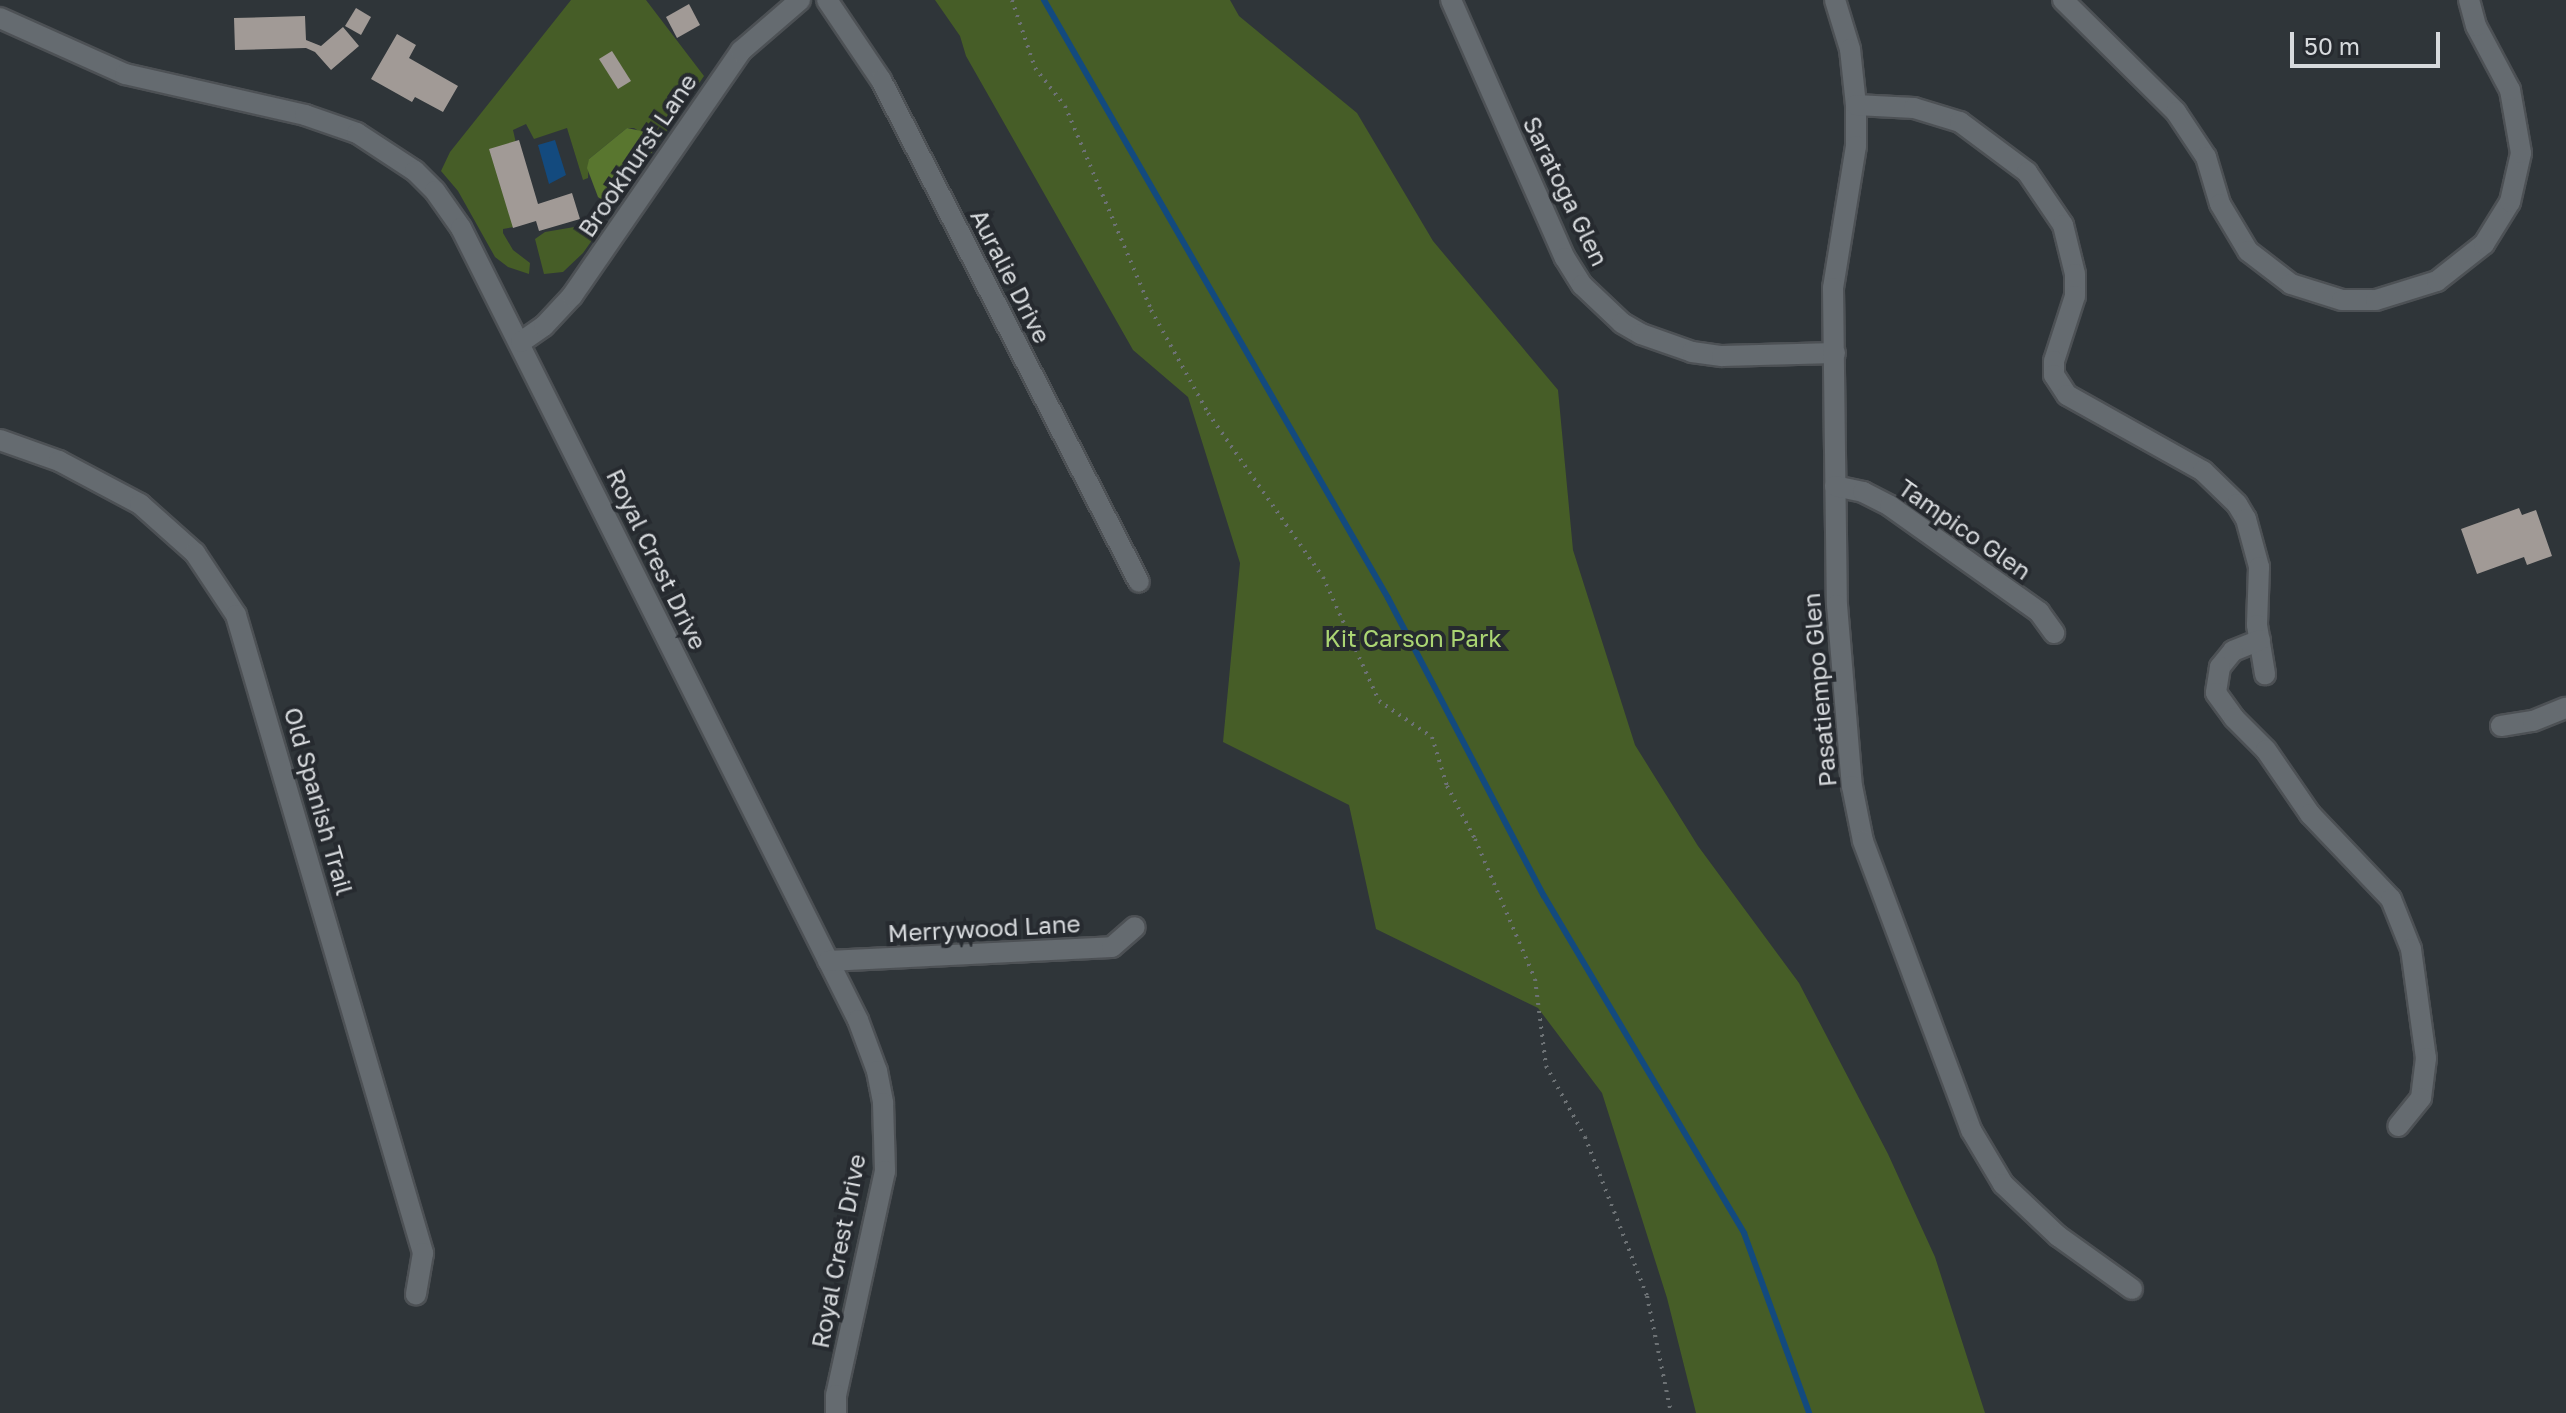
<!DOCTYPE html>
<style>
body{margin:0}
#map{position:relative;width:2566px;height:1413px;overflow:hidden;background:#2f3539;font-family:"Golos Text",sans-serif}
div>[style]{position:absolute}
.green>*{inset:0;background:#465d27}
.forest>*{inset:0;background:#59762f}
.water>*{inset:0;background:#134a7e}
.stream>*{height:6px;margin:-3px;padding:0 3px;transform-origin:3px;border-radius:3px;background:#134a7e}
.building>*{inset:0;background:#a19a96}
.path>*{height:4px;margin-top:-2px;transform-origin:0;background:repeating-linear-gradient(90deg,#6d7275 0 2px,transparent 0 8px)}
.roads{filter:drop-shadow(2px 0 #4d5155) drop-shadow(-2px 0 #4d5155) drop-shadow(0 2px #4d5155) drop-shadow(0 -2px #4d5155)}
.minor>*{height:20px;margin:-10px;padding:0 10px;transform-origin:10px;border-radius:10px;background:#656b70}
span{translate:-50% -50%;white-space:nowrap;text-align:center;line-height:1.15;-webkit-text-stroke:8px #262a2f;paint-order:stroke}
.street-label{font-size:24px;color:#d7dadd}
.park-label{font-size:24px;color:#abd573}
.scale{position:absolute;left:2290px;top:32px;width:150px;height:36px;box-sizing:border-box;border:4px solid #d7dadd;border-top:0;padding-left:10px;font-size:24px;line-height:28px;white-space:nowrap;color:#d7dadd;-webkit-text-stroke:6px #262a2f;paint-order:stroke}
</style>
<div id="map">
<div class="green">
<div style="clip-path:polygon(571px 0,646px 0,704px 76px,658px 144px,634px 128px,627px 128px,589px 159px,588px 178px,583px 180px,567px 128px,534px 139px,526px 124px,513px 130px,516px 143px,514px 227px,503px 229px,503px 233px,513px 250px,530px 263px,529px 274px,508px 267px,495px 257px,458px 191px,441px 171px,450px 152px)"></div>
<div style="clip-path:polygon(935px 0,1230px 0,1239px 16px,1357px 113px,1433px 241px,1558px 390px,1573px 550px,1635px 745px,1698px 846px,1799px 983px,1888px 1154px,1935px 1257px,1985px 1413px,1696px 1413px,1667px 1298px,1602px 1093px,1538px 1008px,1376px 929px,1349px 805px,1223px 742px,1240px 563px,1188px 397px,1133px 350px,966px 56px,960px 36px)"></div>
<div style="clip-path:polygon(597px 214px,605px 222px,583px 253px,563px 272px,544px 274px,535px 239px,545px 232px,586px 225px,588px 215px)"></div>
</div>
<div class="forest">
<div style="clip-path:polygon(627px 128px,651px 133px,658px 144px,613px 208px,598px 197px,587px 168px,589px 159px)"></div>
</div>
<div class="water">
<div style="clip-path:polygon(555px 140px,566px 175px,549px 184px,538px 145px)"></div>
</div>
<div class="stream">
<div style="left:1044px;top:0;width:690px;rotate:60.09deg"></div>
<div style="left:1388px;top:598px;width:336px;rotate:62.4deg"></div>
<div style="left:1544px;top:896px;width:392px;rotate:59.3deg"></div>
<div style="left:1744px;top:1233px;width:191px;rotate:70.1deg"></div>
</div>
<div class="building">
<div style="clip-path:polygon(689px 4px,700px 25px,677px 38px,666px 17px)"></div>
<div style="clip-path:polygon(356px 8px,371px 17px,361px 35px,345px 26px)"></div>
<div style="clip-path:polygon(305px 16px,306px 40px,321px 46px,343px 27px,359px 46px,331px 70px,315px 52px,306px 48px,235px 50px,234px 18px)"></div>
<div style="clip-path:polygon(397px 34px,416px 45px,409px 58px,458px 86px,443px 112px,415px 97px,412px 102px,371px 79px)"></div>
<div style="clip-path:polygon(612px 51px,631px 81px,618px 89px,599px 59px)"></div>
<div style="clip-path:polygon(519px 140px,538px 204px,572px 193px,580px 219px,539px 231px,536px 221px,513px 228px,489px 149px)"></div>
<div style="clip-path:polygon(2519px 508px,2522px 515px,2536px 510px,2552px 556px,2527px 565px,2524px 557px,2477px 574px,2461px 529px)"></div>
</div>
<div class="path">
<div style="left:1012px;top:0;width:72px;rotate:71.3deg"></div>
<div style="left:1035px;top:68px;width:48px;rotate:51.7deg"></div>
<div style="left:1065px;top:106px;width:221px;rotate:67.1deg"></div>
<div style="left:1151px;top:310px;width:118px;rotate:61deg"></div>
<div style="left:1208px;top:413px;width:200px;rotate:55deg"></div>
<div style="left:1323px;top:577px;width:136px;rotate:65.7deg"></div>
<div style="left:1379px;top:701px;width:64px;rotate:34.2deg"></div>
<div style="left:1432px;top:737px;width:51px;rotate:73deg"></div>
<div style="left:1447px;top:786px;width:60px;rotate:62.2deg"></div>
<div style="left:1475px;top:839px;width:152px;rotate:66.8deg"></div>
<div style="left:1535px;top:979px;width:88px;rotate:82.8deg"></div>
<div style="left:1546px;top:1066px;width:81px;rotate:61.2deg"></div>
<div style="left:1585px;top:1137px;width:171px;rotate:68.7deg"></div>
<div style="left:1647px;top:1296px;width:119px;rotate:78.4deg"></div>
</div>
<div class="roads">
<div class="minor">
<div style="left:827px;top:0;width:97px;rotate:56deg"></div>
<div style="left:881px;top:80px;width:564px;rotate:62.8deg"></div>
<div style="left:1451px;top:0;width:282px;rotate:66.2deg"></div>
<div style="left:1565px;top:258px;width:32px;rotate:58deg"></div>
<div style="left:1582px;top:285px;width:55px;rotate:43.5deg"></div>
<div style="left:1622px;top:323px;width:22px;rotate:30deg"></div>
<div style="left:1641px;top:334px;width:54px;rotate:19.4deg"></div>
<div style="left:1692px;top:352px;width:30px;rotate:8deg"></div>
<div style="left:1722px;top:356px;width:113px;rotate:-1.5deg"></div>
<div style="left:1835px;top:0;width:51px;rotate:73deg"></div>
<div style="left:1850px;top:49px;width:56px;rotate:83.9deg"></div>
<div style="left:1856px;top:105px;width:41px;rotate:90deg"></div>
<div style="left:1856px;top:146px;width:144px;rotate:99.2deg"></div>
<div style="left:1833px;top:288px;width:317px;rotate:89.3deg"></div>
<div style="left:1837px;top:605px;width:182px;rotate:85.3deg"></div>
<div style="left:1852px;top:786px;width:56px;rotate:78.7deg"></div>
<div style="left:1863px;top:841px;width:309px;rotate:69.5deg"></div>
<div style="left:1971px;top:1130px;width:63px;rotate:59.3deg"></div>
<div style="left:2003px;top:1184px;width:76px;rotate:43.4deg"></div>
<div style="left:2058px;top:1236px;width:91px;rotate:35.6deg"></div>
<div style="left:2063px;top:0;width:159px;rotate:44.7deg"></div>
<div style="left:2176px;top:112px;width:54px;rotate:56.3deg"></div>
<div style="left:2206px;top:157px;width:49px;rotate:73.4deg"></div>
<div style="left:2220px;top:204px;width:55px;rotate:59.2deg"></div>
<div style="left:2248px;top:251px;width:54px;rotate:37.5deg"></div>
<div style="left:2291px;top:284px;width:53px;rotate:17.4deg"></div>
<div style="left:2342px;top:300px;width:34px"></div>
<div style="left:2376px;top:300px;width:64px;rotate:-17.3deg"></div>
<div style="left:2437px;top:281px;width:60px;rotate:-38.2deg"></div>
<div style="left:2484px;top:244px;width:49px;rotate:-58.2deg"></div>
<div style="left:2510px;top:202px;width:50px;rotate:-77.3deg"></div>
<div style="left:2521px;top:153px;width:64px;rotate:-99.9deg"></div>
<div style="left:2510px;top:90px;width:72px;rotate:-118deg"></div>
<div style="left:2476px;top:26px;width:27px;rotate:-105deg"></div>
<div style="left:0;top:18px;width:137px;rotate:24.1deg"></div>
<div style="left:125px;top:74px;width:185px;rotate:12.8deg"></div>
<div style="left:305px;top:115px;width:55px;rotate:19.1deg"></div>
<div style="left:357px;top:133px;width:69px;rotate:33.2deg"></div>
<div style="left:415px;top:171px;width:28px;rotate:45deg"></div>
<div style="left:435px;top:191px;width:45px;rotate:54.9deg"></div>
<div style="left:461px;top:228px;width:886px;rotate:63.38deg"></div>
<div style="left:858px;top:1020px;width:54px;rotate:69.6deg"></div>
<div style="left:877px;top:1071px;width:33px;rotate:79deg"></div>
<div style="left:883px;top:1103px;width:68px;rotate:88.3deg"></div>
<div style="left:885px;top:1171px;width:229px;rotate:102.3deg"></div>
<div style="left:836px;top:1395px;width:18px;rotate:90deg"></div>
<div style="left:1856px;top:105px;width:58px;rotate:3deg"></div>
<div style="left:1914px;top:108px;width:48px;rotate:16.9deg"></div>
<div style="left:1960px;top:122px;width:84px;rotate:36.7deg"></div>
<div style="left:2027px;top:172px;width:64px;rotate:55.8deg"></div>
<div style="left:2063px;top:225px;width:50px;rotate:76.2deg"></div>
<div style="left:2075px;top:274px;width:22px;rotate:90deg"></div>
<div style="left:2075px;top:296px;width:68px;rotate:107.9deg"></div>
<div style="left:2054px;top:361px;width:14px;rotate:90deg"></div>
<div style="left:2054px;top:375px;width:24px;rotate:57deg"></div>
<div style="left:2067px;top:395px;width:156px;rotate:29.2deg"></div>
<div style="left:2203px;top:471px;width:47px;rotate:44.1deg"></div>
<div style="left:2237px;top:504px;width:17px;rotate:59deg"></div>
<div style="left:2246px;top:519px;width:50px;rotate:74.8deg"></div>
<div style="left:2259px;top:567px;width:58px;rotate:92deg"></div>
<div style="left:2257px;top:625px;width:50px;rotate:80.7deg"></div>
<div style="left:521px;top:342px;width:28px;rotate:-35deg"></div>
<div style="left:544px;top:326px;width:41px;rotate:-47deg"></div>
<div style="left:572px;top:296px;width:298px;rotate:-55.4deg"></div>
<div style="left:741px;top:51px;width:78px;rotate:-40.8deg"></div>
<div style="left:0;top:440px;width:63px;rotate:19.6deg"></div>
<div style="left:59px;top:461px;width:92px;rotate:28deg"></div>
<div style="left:140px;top:504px;width:74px;rotate:41.7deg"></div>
<div style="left:195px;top:553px;width:74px;rotate:56.5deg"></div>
<div style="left:236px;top:615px;width:665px;rotate:73.66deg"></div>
<div style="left:423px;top:1253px;width:42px;rotate:99.7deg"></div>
<div style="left:1835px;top:486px;width:29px;rotate:12deg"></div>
<div style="left:1863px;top:492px;width:30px;rotate:27deg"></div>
<div style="left:1890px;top:506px;width:183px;rotate:35.4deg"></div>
<div style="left:2039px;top:612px;width:26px;rotate:54deg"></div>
<div style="left:2260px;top:640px;width:29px;rotate:158deg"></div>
<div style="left:2233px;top:651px;width:21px;rotate:129deg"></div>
<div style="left:2220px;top:667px;width:26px;rotate:99deg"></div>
<div style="left:2216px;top:693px;width:31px;rotate:54deg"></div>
<div style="left:2234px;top:718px;width:45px;rotate:45deg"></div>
<div style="left:2266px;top:750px;width:78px;rotate:55.5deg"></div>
<div style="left:2310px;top:814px;width:117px;rotate:46.4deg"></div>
<div style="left:2391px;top:899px;width:54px;rotate:68.2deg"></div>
<div style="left:2411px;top:949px;width:110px;rotate:82.2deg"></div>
<div style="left:2426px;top:1058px;width:40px;rotate:97.1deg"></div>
<div style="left:2421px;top:1098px;width:36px;rotate:129deg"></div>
<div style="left:2501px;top:726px;width:32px;rotate:-9deg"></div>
<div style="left:2533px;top:721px;width:35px;rotate:-22deg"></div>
<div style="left:828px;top:961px;width:284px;rotate:-2.8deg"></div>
<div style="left:1112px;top:947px;width:30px;rotate:-41deg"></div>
</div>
</div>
<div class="street-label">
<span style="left:637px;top:155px;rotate:-56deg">Brookhurst Lane</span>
<span style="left:1566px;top:191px;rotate:64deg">Saratoga Glen</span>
<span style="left:1011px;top:276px;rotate:63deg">Auralie Drive</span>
<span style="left:1965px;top:529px;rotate:35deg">Tampico Glen</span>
<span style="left:657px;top:559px;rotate:64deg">Royal Crest Drive</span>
<span style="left:1819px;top:690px;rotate:-95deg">Pasatiempo Glen</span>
<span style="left:319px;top:801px;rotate:74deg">Old Spanish Trail</span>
<span style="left:984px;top:928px;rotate:-3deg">Merrywood Lane</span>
<span style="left:838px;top:1251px;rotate:-79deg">Royal Crest Drive</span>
</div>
<div class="park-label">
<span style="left:1413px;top:638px">Kit Carson Park</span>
</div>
<div class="scale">50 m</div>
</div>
